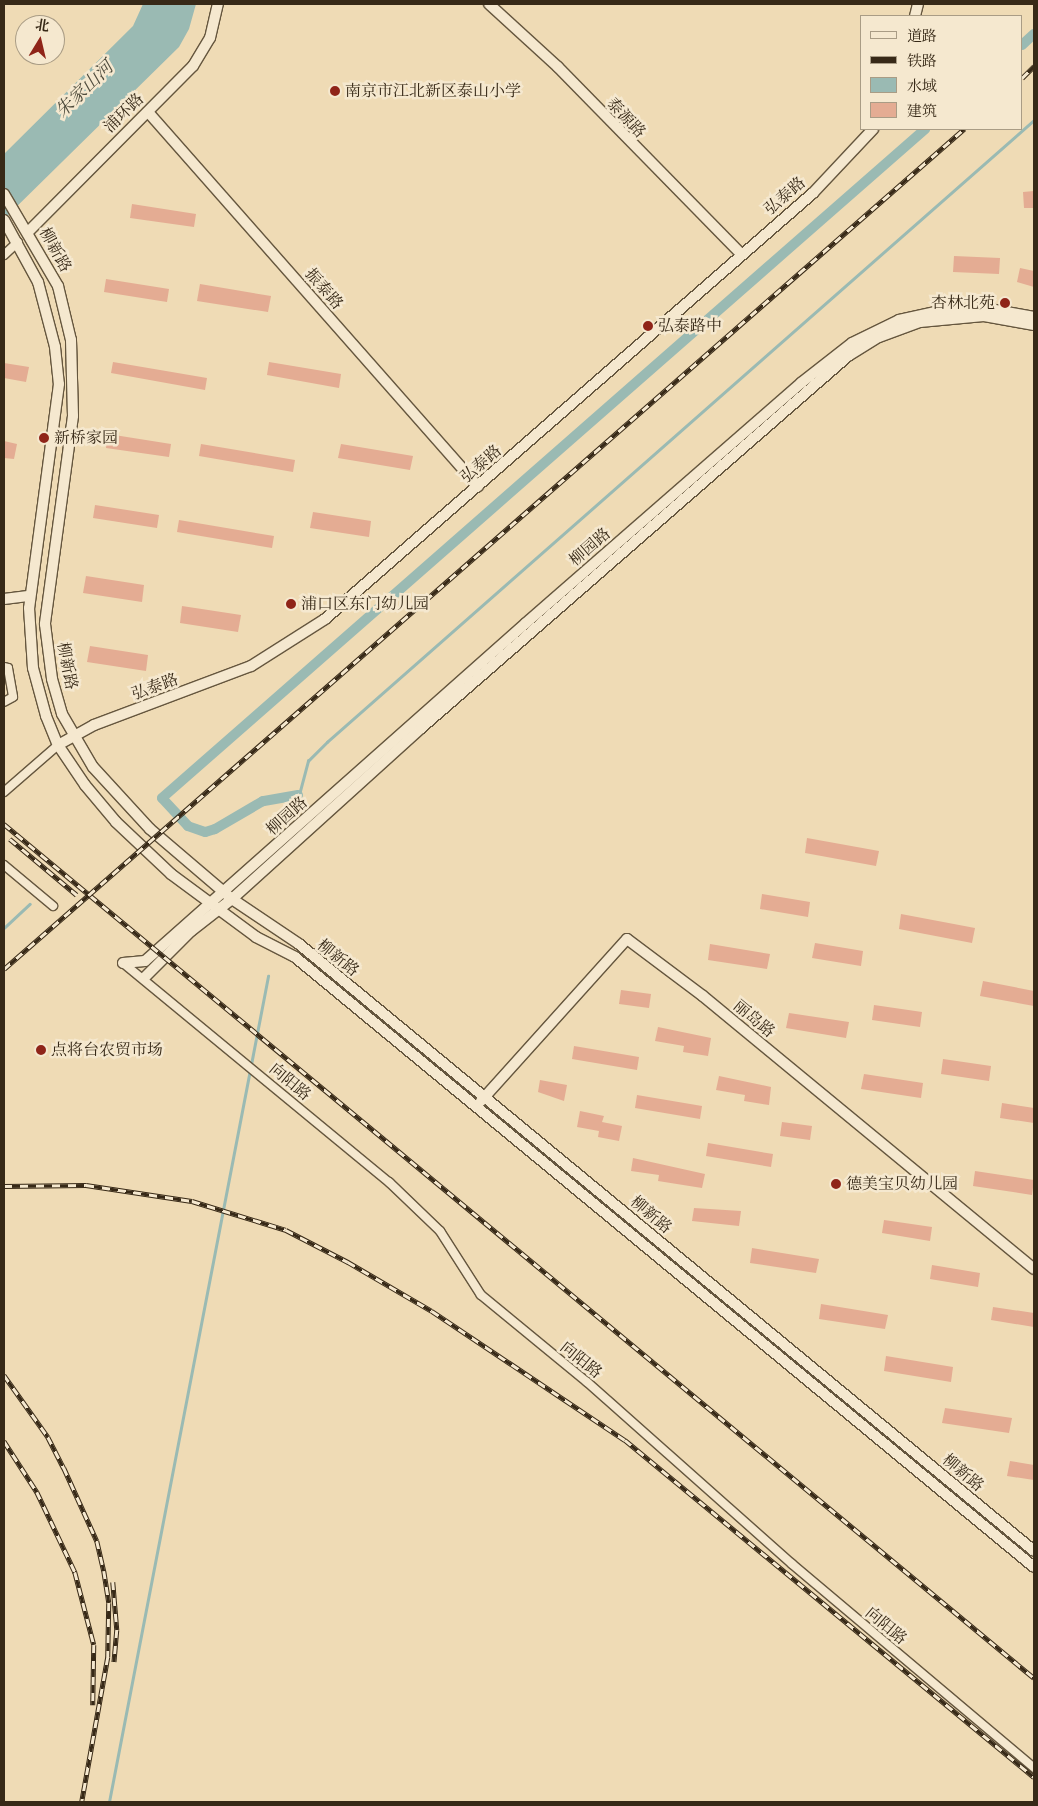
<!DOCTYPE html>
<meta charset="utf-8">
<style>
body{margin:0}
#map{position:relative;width:1038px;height:1806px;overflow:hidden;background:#efdbb5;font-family:Cardo,"Noto Serif SC",serif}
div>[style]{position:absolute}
.water>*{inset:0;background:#9abab3}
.stream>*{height:2.5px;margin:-1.25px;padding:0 1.25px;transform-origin:1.25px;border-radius:1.25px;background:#9abab3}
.canal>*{height:10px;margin:-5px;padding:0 5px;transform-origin:5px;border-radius:5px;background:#9abab3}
.building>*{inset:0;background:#e4ac93}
.roads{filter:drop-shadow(1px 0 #65563e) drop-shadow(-1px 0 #65563e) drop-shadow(0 1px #65563e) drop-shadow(0 -1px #65563e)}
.street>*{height:8px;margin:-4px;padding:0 4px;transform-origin:4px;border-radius:4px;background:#f5e8cf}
.secondary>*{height:10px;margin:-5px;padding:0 5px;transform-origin:5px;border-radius:5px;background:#f5e8cf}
.rail>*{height:4.5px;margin-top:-2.25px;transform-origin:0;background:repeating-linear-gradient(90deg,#f5e8cf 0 8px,#372917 0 16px);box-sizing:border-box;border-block:1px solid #372917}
.dots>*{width:14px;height:14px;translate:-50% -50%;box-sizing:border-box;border:2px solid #f5e8cf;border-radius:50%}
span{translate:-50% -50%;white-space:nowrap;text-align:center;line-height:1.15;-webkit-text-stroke:5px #f5e8cf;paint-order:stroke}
.poi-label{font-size:16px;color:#372917}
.left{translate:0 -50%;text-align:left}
.right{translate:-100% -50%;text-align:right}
.street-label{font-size:16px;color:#372917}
.water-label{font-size:18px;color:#504d3e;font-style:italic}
.frame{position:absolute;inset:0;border:5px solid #372917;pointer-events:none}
.legend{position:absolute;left:860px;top:15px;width:162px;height:115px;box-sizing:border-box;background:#f5e8cf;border:1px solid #a99c85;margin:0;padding:6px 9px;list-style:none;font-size:15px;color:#372917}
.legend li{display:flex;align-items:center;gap:10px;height:25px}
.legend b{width:25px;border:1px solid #a99c85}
.north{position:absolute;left:15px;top:15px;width:50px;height:50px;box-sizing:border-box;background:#f5e8cf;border:1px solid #a99c85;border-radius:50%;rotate:9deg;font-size:14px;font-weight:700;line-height:20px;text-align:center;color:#372917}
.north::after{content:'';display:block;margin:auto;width:18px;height:22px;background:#8f2418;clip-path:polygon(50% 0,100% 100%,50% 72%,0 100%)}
</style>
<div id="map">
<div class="water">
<div style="clip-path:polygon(143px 4px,196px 4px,189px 29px,179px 47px,4px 219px,4px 154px,133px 26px)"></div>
</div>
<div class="stream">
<div style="left:296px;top:806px;width:47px;rotate:-75.1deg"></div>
<div style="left:308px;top:761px;width:27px;rotate:-45deg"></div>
<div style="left:327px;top:742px;width:942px;rotate:-41.34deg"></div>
<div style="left:4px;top:928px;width:35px;rotate:-43deg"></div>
<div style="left:109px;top:1802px;width:841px;rotate:-79.1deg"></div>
</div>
<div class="canal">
<div style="left:1022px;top:45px;width:16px;rotate:-43deg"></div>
<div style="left:298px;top:795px;width:36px;rotate:170deg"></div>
<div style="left:263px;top:801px;width:56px;rotate:149.7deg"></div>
<div style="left:215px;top:829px;width:10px;rotate:163deg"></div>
<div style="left:205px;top:832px;width:18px;rotate:-161deg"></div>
<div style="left:188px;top:826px;width:38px;rotate:-133deg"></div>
<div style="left:162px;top:798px;width:1015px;rotate:-41.24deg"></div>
</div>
<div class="building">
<div style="clip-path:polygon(1034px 191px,1034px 208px,1024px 208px,1023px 192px)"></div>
<div style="clip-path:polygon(132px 204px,196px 214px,194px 227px,130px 218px)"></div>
<div style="clip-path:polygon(954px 256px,1000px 258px,999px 274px,953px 272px)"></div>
<div style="clip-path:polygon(1020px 268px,1034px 271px,1034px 287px,1017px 282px)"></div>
<div style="clip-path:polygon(106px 279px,169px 289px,167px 302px,104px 292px)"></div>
<div style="clip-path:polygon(200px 284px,271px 296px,268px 312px,197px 301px)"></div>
<div style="clip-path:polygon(113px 362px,207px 378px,205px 390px,111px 373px)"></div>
<div style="clip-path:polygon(269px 362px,341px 374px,339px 388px,267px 375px)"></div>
<div style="clip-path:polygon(4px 363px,29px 367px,26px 382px,4px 378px)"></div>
<div style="clip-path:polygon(108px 434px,171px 444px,169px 457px,106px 448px)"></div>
<div style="clip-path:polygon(4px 441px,17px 444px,14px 459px,4px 458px)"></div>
<div style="clip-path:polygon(201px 444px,295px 460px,293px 472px,199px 456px)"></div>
<div style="clip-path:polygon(341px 444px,413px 456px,410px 470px,338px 458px)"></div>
<div style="clip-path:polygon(95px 505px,159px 515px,157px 528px,93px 518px)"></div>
<div style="clip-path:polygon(313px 512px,371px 521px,369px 537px,310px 528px)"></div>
<div style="clip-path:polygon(179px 520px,274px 536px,272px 548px,177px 532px)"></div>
<div style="clip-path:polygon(86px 576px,144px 585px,142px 602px,83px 593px)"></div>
<div style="clip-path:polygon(182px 606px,241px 615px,238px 632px,180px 623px)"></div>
<div style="clip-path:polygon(90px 646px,148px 655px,146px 671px,87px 662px)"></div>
<div style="clip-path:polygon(807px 838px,879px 851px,876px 866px,805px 853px)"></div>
<div style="clip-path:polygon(762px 894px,810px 902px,808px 917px,760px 909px)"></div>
<div style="clip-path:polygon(901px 914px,975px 928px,972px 943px,899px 929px)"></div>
<div style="clip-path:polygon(815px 943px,863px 951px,861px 966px,812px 958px)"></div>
<div style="clip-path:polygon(710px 944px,770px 954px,767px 969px,708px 960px)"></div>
<div style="clip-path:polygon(983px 981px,1034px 991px,1034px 1006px,980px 996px)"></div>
<div style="clip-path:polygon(621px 990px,651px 994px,649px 1008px,619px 1004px)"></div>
<div style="clip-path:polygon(874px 1005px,922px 1012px,920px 1027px,872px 1020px)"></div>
<div style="clip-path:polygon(789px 1013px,849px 1022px,846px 1038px,786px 1028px)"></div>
<div style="clip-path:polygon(658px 1027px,711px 1038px,708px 1056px,683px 1052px,684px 1046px,655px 1041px)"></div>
<div style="clip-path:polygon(574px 1046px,639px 1057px,637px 1070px,572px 1059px)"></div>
<div style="clip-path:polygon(943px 1059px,991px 1066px,989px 1081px,941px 1074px)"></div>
<div style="clip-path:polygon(864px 1074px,923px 1083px,921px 1098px,861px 1089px)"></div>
<div style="clip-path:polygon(719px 1076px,771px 1087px,769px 1105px,744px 1101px,745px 1095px,716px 1090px)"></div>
<div style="clip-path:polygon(540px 1080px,567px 1085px,564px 1101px,538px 1092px)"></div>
<div style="clip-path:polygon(637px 1095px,702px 1106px,700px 1119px,635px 1108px)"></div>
<div style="clip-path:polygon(1002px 1103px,1034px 1108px,1034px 1123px,1000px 1118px)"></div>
<div style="clip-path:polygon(580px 1111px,604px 1116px,602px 1122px,622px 1126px,619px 1141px,598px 1137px,599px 1131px,577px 1127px)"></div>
<div style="clip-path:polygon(782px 1122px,812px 1126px,810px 1140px,780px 1136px)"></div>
<div style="clip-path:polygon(708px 1143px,773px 1154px,771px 1167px,706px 1156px)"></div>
<div style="clip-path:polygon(633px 1158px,705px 1174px,702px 1188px,658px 1181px,659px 1175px,631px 1171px)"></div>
<div style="clip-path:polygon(975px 1171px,1034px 1180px,1032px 1195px,973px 1186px)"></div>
<div style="clip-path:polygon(694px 1208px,741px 1211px,739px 1226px,692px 1221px)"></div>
<div style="clip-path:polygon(884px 1220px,932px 1227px,930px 1241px,882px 1233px)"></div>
<div style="clip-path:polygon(752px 1248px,819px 1259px,816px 1273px,750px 1263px)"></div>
<div style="clip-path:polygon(932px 1265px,980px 1273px,978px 1287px,930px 1279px)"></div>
<div style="clip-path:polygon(821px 1304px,888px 1315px,885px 1329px,819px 1319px)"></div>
<div style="clip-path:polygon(993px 1307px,1034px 1313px,1034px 1327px,991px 1320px)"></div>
<div style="clip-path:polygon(886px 1356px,953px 1367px,951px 1382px,884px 1371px)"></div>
<div style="clip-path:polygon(945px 1408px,1012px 1418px,1009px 1433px,942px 1423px)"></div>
<div style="clip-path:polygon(1010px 1461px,1034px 1465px,1034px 1480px,1007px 1476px)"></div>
</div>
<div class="roads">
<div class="street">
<div style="left:4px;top:255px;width:19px;rotate:-43deg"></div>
<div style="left:4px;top:667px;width:4px;rotate:14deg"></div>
<div style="left:8px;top:668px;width:29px;rotate:80deg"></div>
<div style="left:13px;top:697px;width:10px;rotate:151deg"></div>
<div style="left:4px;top:792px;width:72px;rotate:-41deg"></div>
<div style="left:4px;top:865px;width:64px;rotate:39.9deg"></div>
<div style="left:123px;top:963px;width:345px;rotate:39.5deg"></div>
<div style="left:389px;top:1182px;width:71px;rotate:43.9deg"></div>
<div style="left:440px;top:1231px;width:76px;rotate:57.4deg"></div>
<div style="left:481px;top:1295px;width:137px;rotate:39.4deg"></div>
<div style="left:587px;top:1382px;width:274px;rotate:41.6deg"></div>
<div style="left:792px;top:1564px;width:317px;rotate:40.1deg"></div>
</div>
<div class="secondary">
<div style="left:489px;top:4px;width:93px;rotate:42.4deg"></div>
<div style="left:558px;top:67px;width:262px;rotate:45.6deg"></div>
<div style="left:915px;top:16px;width:12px;rotate:-76deg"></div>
<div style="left:148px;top:112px;width:499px;rotate:48.6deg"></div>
<div style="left:4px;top:194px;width:107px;rotate:59.6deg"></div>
<div style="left:58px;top:286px;width:56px;rotate:76.5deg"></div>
<div style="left:71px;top:340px;width:76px;rotate:88.5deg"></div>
<div style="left:73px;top:416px;width:210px;rotate:97.7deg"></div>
<div style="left:45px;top:624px;width:55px;rotate:82.7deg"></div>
<div style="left:52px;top:679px;width:36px;rotate:74deg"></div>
<div style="left:62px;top:714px;width:61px;rotate:59.7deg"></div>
<div style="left:93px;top:767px;width:84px;rotate:47.4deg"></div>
<div style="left:150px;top:829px;width:108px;rotate:40.5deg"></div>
<div style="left:232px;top:899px;width:81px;rotate:33.9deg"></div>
<div style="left:299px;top:944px;width:953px;rotate:39.55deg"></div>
<div style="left:4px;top:220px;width:71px;rotate:61.3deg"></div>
<div style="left:38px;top:282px;width:67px;rotate:75.3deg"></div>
<div style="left:55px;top:347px;width:37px;rotate:84deg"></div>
<div style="left:59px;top:384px;width:226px;rotate:97.6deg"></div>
<div style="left:29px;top:608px;width:60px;rotate:86.2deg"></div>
<div style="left:33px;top:668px;width:50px;rotate:74.8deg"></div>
<div style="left:46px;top:716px;width:31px;rotate:68deg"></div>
<div style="left:58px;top:745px;width:48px;rotate:56deg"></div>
<div style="left:85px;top:785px;width:48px;rotate:50deg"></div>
<div style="left:116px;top:822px;width:76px;rotate:43.4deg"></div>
<div style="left:171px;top:874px;width:106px;rotate:36.5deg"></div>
<div style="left:256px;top:937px;width:44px;rotate:27.1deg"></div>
<div style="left:295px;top:957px;width:958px;rotate:39.54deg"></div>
<div style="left:28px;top:232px;width:234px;rotate:-45.2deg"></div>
<div style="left:193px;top:66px;width:33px;rotate:-59deg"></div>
<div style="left:210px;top:38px;width:35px;rotate:-77deg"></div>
<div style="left:4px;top:599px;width:26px;rotate:-7deg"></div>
<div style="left:58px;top:745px;width:41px;rotate:-29.1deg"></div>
<div style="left:94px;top:725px;width:168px;rotate:-20.6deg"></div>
<div style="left:251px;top:666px;width:88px;rotate:-32.4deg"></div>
<div style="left:325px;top:619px;width:648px;rotate:-41.12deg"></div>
<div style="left:813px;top:193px;width:88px;rotate:-46.8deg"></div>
<div style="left:123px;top:963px;width:22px;rotate:-5deg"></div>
<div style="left:145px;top:961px;width:509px;rotate:-41.58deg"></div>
<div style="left:526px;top:623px;width:365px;rotate:-41.1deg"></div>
<div style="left:801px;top:383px;width:65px;rotate:-38.1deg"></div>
<div style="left:852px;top:343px;width:52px;rotate:-26.1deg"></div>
<div style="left:899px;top:320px;width:42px;rotate:-12.4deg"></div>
<div style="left:940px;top:311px;width:44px;rotate:-3.9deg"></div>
<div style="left:984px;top:308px;width:51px;rotate:10.2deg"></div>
<div style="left:144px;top:978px;width:66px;rotate:-45deg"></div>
<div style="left:191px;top:931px;width:52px;rotate:-38deg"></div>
<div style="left:232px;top:899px;width:253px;rotate:-42.1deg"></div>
<div style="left:420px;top:729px;width:568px;rotate:-41.07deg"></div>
<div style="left:848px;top:356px;width:36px;rotate:-32deg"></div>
<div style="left:879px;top:337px;width:44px;rotate:-20.1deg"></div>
<div style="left:920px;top:322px;width:64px;rotate:-5.4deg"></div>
<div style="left:984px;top:316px;width:51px;rotate:10.2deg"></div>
<div style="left:481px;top:1101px;width:218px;rotate:-48deg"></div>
<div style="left:627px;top:939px;width:95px;rotate:36.9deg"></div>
<div style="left:703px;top:996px;width:429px;rotate:39.5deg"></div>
</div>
</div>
<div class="rail">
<div style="left:1022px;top:78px;width:17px;rotate:-45deg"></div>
<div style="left:4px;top:824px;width:1338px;rotate:39.66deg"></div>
<div style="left:10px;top:839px;width:87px;rotate:39.9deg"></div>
<div style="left:4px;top:969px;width:1276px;rotate:-41.19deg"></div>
<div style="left:4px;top:1186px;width:82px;rotate:-0.7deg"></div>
<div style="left:86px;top:1185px;width:107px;rotate:8.6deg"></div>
<div style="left:192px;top:1201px;width:98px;rotate:17.1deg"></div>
<div style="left:286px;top:1230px;width:70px;rotate:27.3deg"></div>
<div style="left:348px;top:1262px;width:97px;rotate:30.3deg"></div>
<div style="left:432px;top:1311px;width:232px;rotate:33.8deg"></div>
<div style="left:625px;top:1440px;width:530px;rotate:39.49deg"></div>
<div style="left:4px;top:1375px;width:76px;rotate:54.6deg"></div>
<div style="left:48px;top:1437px;width:35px;rotate:63deg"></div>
<div style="left:64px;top:1468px;width:80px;rotate:65.7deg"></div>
<div style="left:97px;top:1541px;width:31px;rotate:77deg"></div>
<div style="left:104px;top:1571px;width:32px;rotate:81deg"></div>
<div style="left:109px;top:1603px;width:54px;rotate:91.1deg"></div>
<div style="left:108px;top:1657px;width:147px;rotate:100.2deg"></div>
<div style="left:4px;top:1441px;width:61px;rotate:57.1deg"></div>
<div style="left:37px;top:1492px;width:89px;rotate:64.6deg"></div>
<div style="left:75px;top:1572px;width:75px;rotate:75.4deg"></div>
<div style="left:94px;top:1645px;width:60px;rotate:91deg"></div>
<div style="left:113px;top:1582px;width:48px;rotate:85.2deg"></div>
<div style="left:117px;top:1630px;width:32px;rotate:95deg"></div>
</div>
<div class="dots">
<div style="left:335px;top:91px;background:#8f2418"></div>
<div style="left:1005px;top:303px;background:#8f2418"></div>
<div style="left:648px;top:326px;background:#8f2418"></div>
<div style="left:44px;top:438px;background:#8f2418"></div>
<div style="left:291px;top:604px;background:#8f2418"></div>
<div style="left:41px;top:1050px;background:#8f2418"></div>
<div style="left:836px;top:1184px;background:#8f2418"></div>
</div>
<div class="poi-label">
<span class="left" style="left:345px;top:91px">南京市江北新区泰山小学</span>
<span class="right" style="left:995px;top:303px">杏林北苑</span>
<span class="left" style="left:658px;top:326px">弘泰路中</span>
<span class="left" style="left:54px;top:438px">新桥家园</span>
<span class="left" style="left:301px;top:604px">浦口区东门幼儿园</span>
<span class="left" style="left:51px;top:1050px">点将台农贸市场</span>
<span class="left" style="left:846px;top:1184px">德美宝贝幼儿园</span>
</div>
<div class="street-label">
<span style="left:124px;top:113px;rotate:-44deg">浦环路</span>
<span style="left:626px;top:118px;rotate:47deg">泰源路</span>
<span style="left:785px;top:196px;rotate:-41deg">弘泰路</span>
<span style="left:55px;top:250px;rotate:61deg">柳新路</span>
<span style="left:324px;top:289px;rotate:49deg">振泰路</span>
<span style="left:481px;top:464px;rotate:-41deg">弘泰路</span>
<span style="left:590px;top:547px;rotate:-41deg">柳园路</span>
<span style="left:67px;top:666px;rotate:79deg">柳新路</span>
<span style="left:155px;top:687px;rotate:-20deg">弘泰路</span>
<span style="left:287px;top:816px;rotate:-42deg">柳园路</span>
<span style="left:338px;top:958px;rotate:39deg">柳新路</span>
<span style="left:754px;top:1019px;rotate:40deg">丽岛路</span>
<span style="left:290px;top:1082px;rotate:40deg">向阳路</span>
<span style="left:651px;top:1215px;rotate:40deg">柳新路</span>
<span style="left:581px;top:1360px;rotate:39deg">向阳路</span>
<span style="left:963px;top:1473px;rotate:40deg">柳新路</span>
<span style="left:886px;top:1626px;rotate:40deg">向阳路</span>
</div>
<div class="water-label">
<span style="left:85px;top:90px;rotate:-44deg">朱家山河</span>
</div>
<div class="frame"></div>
<ul class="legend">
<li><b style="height:6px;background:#f5e8cf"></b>道路</li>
<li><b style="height:6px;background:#372917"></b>铁路</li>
<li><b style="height:14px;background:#9abab3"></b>水域</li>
<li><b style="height:14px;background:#e4ac93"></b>建筑</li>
</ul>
<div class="north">北</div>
</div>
